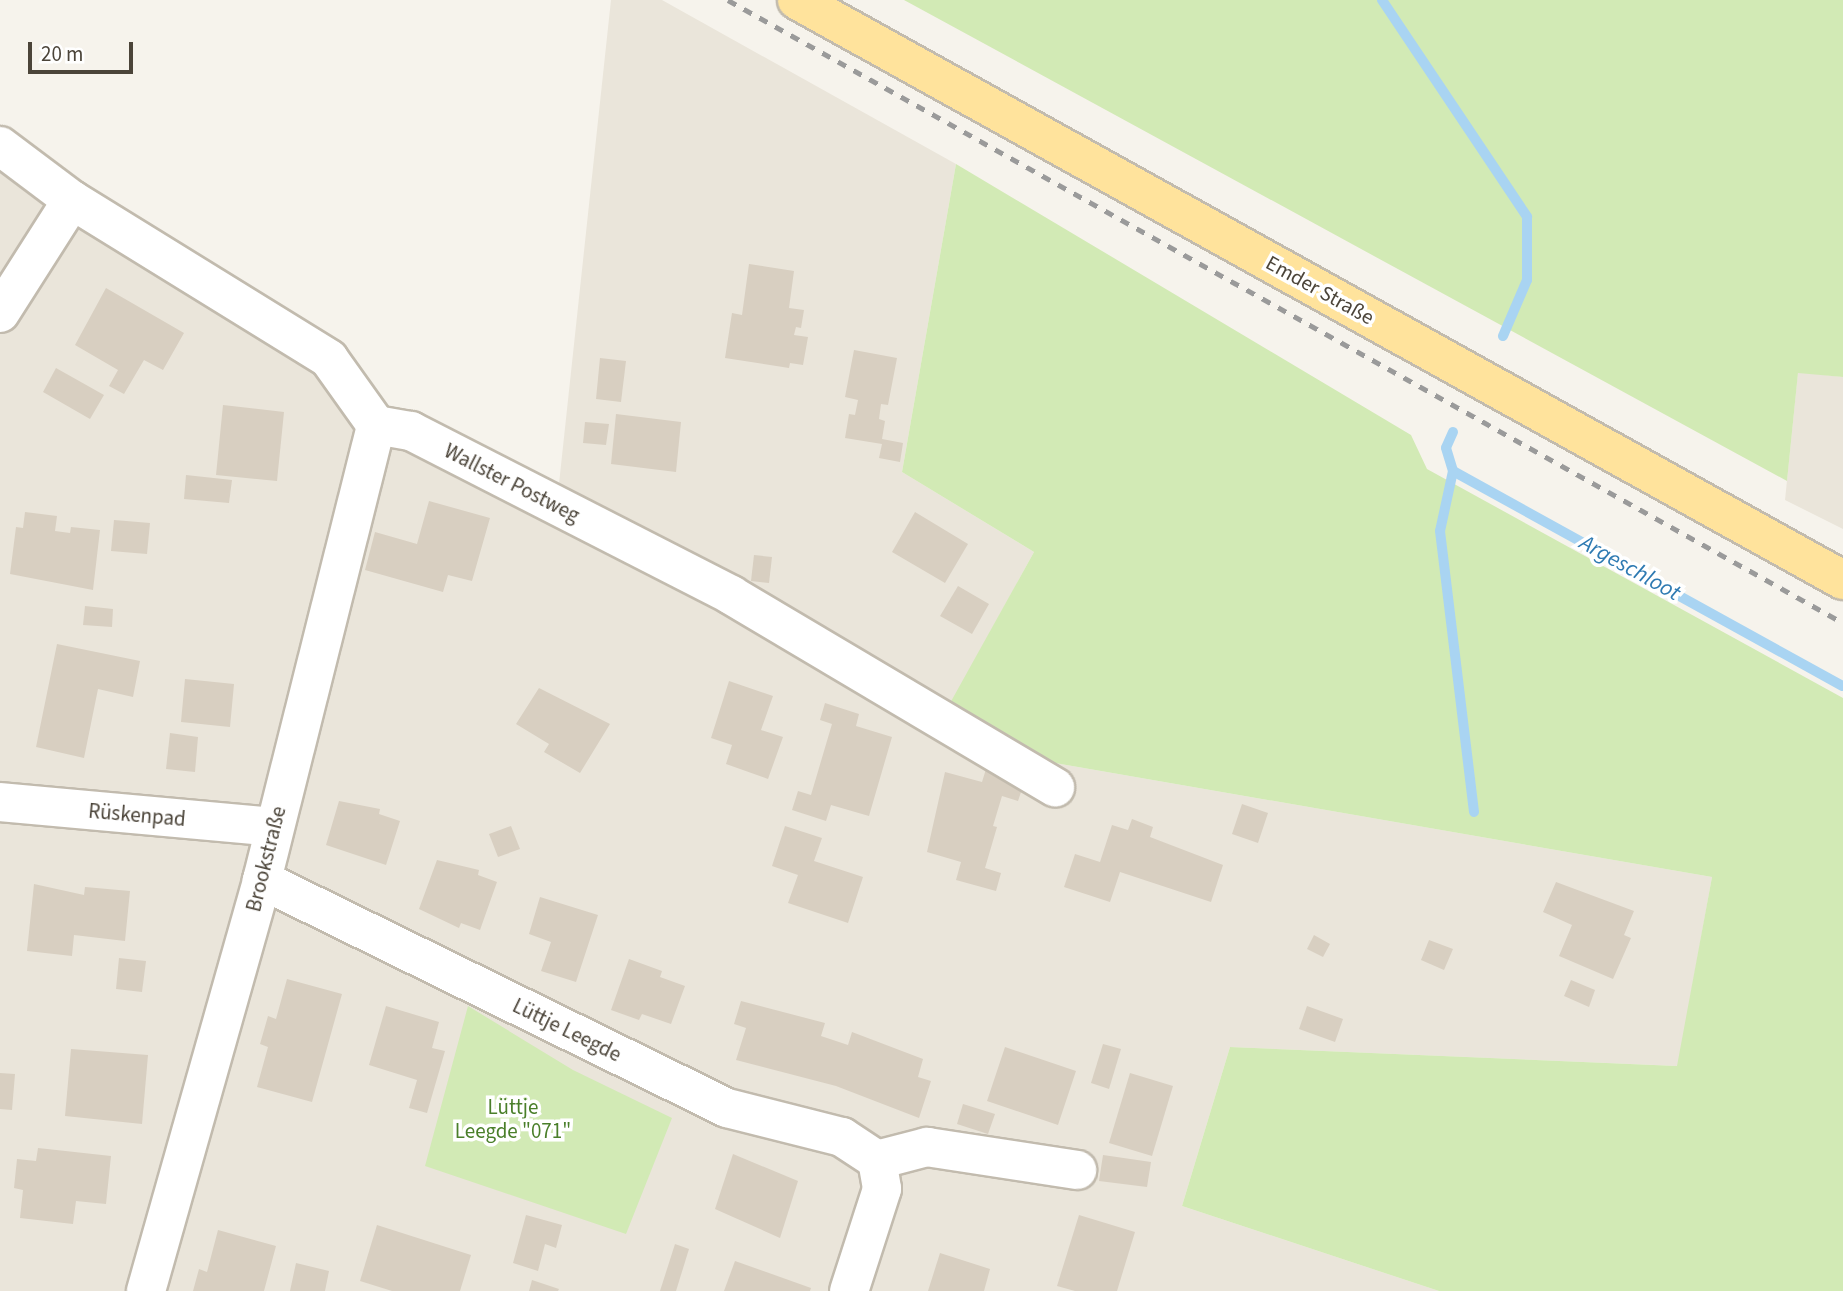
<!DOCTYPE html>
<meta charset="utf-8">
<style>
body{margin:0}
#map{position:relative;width:1843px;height:1291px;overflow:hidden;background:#f6f3ec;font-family:"Source Sans 3",sans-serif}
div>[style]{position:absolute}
.residential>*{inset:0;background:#eae5da}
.green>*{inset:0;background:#d2eab5}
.stream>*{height:10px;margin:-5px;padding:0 5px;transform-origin:5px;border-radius:5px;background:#a9d4f2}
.building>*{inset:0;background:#d8cfc1}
.roads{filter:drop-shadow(2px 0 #c2bbae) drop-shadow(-2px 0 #c2bbae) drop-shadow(0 2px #c2bbae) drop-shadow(0 -2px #c2bbae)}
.street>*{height:38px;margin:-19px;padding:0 19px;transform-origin:19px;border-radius:19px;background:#fff}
.primary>*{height:38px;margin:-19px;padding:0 19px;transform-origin:19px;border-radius:19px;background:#ffe39c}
.rail>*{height:5px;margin-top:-2.5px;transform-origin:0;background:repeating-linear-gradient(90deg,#9a9a9a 0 9px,transparent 0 18px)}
span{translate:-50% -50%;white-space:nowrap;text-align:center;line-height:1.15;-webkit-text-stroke:7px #fff;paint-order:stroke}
.street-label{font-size:21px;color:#4b4439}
.park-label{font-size:21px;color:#4a7f2a}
.water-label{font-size:23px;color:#2e7ab2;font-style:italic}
.scale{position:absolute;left:28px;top:42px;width:105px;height:32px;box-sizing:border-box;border:4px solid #4b4439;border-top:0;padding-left:9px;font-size:21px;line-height:24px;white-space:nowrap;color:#4b4439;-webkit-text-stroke:5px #fff;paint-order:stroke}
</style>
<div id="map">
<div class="residential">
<div style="clip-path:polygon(611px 0,662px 0,956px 164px,902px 472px,1034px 552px,950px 705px,1055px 763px,1712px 877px,1678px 1066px,1230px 1047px,1182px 1206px,1439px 1291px,0 1291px,0 167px,555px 521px)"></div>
<div style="clip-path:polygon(1798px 372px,1843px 377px,1843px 529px,1785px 500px)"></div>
</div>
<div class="green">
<div style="clip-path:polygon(904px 0,1843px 0,1843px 377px,1798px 373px,1787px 481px)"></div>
<div style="clip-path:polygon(956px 164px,1411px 435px,1427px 469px,1843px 698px,1843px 1291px,1439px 1291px,1182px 1206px,1230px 1047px,1677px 1066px,1712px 877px,1055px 763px,949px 705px,1034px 552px,902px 472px)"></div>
<div style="clip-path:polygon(468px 1006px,573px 1070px,672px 1118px,626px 1234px,425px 1166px)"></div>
</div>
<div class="stream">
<div style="left:1382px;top:0;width:261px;rotate:56.2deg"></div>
<div style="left:1527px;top:217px;width:63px;rotate:90deg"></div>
<div style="left:1527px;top:280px;width:61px;rotate:113.2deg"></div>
<div style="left:1453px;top:432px;width:17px;rotate:114deg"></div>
<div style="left:1446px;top:448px;width:24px;rotate:73deg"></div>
<div style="left:1453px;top:471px;width:445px;rotate:28.9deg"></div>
<div style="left:1453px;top:471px;width:61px;rotate:102.2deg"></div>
<div style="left:1440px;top:531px;width:283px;rotate:83.1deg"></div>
</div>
<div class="building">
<div style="clip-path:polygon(749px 264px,794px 271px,789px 308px,804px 310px,801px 328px,796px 327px,794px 335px,808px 337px,803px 365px,790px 363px,789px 368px,725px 358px,732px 313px,742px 315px)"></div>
<div style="clip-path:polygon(106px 288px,184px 333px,163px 370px,144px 360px,124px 394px,109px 386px,118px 370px,75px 345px)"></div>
<div style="clip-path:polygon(854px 350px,897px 358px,888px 405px,881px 404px,879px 419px,885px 421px,882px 439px,903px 443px,900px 462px,879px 458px,882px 444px,845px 438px,849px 414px,855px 415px,858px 400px,845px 397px)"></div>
<div style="clip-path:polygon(600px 358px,626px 361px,621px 402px,596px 399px)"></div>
<div style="clip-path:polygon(56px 368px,104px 395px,90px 419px,43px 392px)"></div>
<div style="clip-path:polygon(223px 405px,284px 412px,277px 481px,216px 475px)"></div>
<div style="clip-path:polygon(616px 414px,681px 422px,676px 472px,611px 464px)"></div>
<div style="clip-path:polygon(585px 422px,609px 424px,606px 445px,583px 443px)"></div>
<div style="clip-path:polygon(186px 475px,232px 480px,229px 503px,184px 499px)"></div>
<div style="clip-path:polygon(429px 501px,490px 518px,472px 581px,448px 575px,443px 592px,365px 570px,375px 532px,417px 544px)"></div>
<div style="clip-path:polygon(25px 512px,57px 516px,55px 531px,70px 533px,71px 527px,100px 530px,93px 590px,10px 574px,16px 527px,23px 528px)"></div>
<div style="clip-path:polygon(915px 512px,968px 544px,945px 583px,892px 552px)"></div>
<div style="clip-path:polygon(114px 520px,150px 523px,147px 554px,111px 551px)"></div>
<div style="clip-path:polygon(754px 555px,772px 557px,769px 583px,751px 581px)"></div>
<div style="clip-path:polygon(958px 586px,989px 604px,972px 634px,940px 616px)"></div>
<div style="clip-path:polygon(85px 606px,113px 609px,112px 627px,83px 625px)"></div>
<div style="clip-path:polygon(57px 644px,140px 661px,133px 697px,98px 689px,84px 758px,36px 747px)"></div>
<div style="clip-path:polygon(185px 679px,234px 684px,230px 727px,181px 722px)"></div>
<div style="clip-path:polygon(729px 681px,773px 696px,761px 730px,783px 737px,768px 779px,726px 764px,732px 745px,711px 738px)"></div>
<div style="clip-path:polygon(539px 688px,610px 724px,580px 773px,544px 752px,549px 744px,516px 724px)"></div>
<div style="clip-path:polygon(825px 703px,859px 714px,856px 726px,892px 737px,869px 816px,831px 805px,826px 821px,792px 810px,798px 791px,811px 795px,832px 724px,820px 720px)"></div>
<div style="clip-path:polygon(170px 733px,198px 737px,195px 772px,166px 769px)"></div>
<div style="clip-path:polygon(986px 769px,1025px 780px,1018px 801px,1002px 796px,993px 826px,997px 827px,985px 868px,1001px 873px,996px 891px,956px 880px,961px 862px,927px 852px,945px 772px,982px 782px)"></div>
<div style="clip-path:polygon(339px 801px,380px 809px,379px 814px,400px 821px,386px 865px,326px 845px)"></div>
<div style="clip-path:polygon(1242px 804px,1268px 813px,1258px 843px,1232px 834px)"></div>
<div style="clip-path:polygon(1132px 819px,1153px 827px,1150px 837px,1223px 865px,1211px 902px,1120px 872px,1110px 902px,1064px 887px,1075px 854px,1100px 862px,1112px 825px,1128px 830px)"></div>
<div style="clip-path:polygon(511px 826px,520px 849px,498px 857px,489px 834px)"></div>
<div style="clip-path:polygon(785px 826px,822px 838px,814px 861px,863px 877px,848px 923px,788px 903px,798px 875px,772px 866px)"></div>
<div style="clip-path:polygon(437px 860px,479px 870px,478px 875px,497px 882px,480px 930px,461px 923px,459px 928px,419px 909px)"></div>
<div style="clip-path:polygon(1556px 882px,1634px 911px,1624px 935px,1631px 938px,1613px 979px,1559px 956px,1572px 925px,1543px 912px)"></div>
<div style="clip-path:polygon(34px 884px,84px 895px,85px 887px,130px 891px,125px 941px,74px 935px,72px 956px,27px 951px)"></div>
<div style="clip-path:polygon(540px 897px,598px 915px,576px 982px,541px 971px,551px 942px,529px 934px)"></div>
<div style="clip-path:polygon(1314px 935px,1330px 944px,1323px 957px,1307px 949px)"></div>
<div style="clip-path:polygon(1429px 940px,1453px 949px,1444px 970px,1421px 960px)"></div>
<div style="clip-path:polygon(119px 958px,146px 961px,142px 992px,116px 989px)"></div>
<div style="clip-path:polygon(629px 959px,662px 971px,660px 977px,685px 986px,671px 1024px,642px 1014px,639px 1020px,611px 1010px)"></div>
<div style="clip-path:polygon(287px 979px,342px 994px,312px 1102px,257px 1087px,268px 1047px,260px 1044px,268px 1016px,276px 1019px)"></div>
<div style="clip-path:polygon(1571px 980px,1595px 990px,1589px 1007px,1564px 996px)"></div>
<div style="clip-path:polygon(741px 1001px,825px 1023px,821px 1036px,848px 1045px,852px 1032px,923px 1059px,918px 1077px,931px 1081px,919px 1118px,836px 1086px,736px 1060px,746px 1028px,734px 1024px)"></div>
<div style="clip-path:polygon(386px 1006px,439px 1022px,432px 1048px,445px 1051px,427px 1113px,409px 1108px,417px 1080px,369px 1065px)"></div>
<div style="clip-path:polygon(1307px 1006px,1343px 1019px,1335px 1042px,1299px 1029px)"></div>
<div style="clip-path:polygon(1103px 1044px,1121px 1049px,1109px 1089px,1091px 1083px)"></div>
<div style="clip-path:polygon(1005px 1047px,1076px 1071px,1058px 1125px,987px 1101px)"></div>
<div style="clip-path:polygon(71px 1049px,148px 1055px,142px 1124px,65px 1116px)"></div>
<div style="clip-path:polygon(0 1073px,15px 1074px,12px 1110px,0 1109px)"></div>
<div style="clip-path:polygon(1130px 1073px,1173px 1086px,1152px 1156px,1109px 1143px)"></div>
<div style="clip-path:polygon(963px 1104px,995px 1114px,988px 1134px,957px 1124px)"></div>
<div style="clip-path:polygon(38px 1148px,111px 1156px,106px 1204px,76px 1201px,73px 1224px,20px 1218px,23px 1190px,14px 1188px,17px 1159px,36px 1161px)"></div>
<div style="clip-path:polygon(733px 1154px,798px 1181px,780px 1238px,715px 1209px)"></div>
<div style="clip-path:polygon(1103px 1155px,1151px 1162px,1147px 1187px,1099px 1181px)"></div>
<div style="clip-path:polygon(526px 1215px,562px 1225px,556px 1248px,545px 1244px,538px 1271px,513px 1263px)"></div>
<div style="clip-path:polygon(1079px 1215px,1135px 1232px,1117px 1291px,1075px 1291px,1057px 1286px)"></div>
<div style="clip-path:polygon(377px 1225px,471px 1255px,460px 1291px,392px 1291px,360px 1281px)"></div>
<div style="clip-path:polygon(218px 1230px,276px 1246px,264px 1291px,193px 1291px,199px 1269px,207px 1272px)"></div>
<div style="clip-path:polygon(675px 1244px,689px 1249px,676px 1291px,660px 1291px)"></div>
<div style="clip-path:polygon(940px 1253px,990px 1269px,984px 1291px,928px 1291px)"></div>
<div style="clip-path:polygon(735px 1261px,811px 1288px,810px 1291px,724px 1291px)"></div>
<div style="clip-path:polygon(296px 1263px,329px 1271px,325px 1291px,290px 1291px)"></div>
<div style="clip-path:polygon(532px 1280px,559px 1289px,558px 1291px,529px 1291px)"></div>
</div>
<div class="roads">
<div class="street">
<div style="left:0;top:146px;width:90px;rotate:36.9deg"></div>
<div style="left:72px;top:200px;width:302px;rotate:31.7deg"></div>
<div style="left:329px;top:359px;width:81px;rotate:54.5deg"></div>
<div style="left:376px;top:425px;width:36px;rotate:10deg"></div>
<div style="left:411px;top:431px;width:360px;rotate:27.1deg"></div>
<div style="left:731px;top:595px;width:377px;rotate:30.7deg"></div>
<div style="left:0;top:313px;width:134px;rotate:-57.5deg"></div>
<div style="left:0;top:802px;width:275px;rotate:5.2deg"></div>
<div style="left:262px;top:880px;width:518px;rotate:26.12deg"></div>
<div style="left:727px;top:1108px;width:119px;rotate:14.2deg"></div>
<div style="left:842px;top:1137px;width:42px;rotate:33.3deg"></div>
<div style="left:877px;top:1160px;width:29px;rotate:80deg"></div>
<div style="left:882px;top:1189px;width:107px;rotate:107.9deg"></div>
<div style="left:877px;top:1160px;width:52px;rotate:-14.6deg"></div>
<div style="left:927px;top:1147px;width:152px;rotate:8.7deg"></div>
<div style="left:146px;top:1291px;width:427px;rotate:-74.2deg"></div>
<div style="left:262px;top:880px;width:469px;rotate:-75.9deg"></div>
</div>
<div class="primary">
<div style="left:797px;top:0;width:1196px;rotate:29.01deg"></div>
</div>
</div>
<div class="rail">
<div style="left:728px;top:0;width:1277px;rotate:29.19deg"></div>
</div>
<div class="street-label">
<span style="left:1320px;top:290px;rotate:29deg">Emder Straße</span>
<span style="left:512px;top:483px;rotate:27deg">Wallster Postweg</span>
<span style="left:137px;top:815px;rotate:5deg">Rüskenpad</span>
<span style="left:266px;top:859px;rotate:-76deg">Brookstraße</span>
<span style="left:567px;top:1030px;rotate:26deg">Lüttje Leegde</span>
</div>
<div class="park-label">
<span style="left:513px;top:1119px">Lüttje<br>Leegde "071"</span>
</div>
<div class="water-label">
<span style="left:1630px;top:568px;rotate:29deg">Argeschloot</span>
</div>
<div class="scale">20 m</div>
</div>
